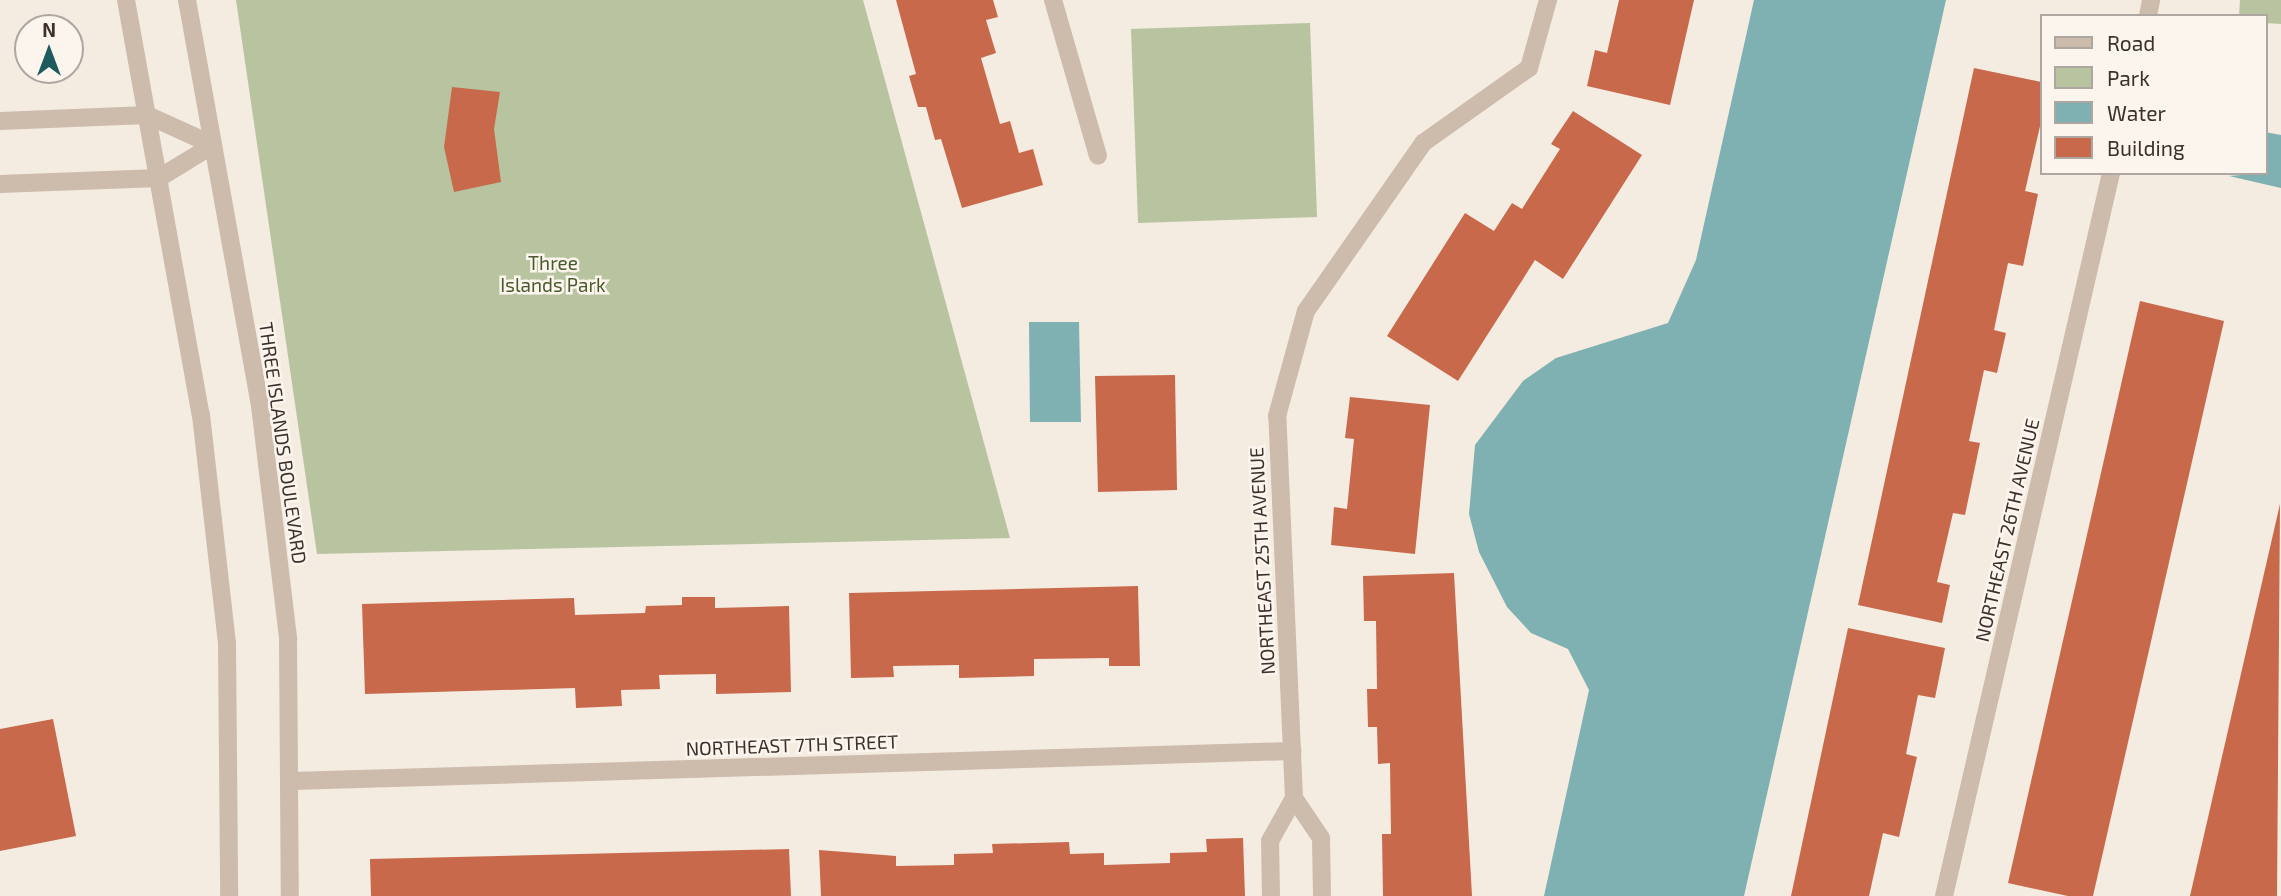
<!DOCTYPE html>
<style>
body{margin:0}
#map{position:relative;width:2281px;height:896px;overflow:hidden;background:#f4ebe1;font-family:"Exo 2",sans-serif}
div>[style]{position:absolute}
.green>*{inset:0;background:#b8c4a0}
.water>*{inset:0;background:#7fb0b2}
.building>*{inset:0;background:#c8694b}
.minor>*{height:18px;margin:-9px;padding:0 9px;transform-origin:9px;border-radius:9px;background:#cdbbac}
span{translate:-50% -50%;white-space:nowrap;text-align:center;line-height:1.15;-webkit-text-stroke:5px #fbf5ee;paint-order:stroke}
.park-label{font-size:19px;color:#4a5a2e}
.street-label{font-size:19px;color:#3b302b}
.legend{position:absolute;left:2040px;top:14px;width:228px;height:161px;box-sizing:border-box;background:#fbf5ee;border:2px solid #aea6a0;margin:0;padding:9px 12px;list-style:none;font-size:21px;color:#3b302b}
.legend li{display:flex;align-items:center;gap:14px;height:35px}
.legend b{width:35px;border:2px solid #aea6a0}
.north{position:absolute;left:14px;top:14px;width:70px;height:70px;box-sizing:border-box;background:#fbf5ee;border:2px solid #aea6a0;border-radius:50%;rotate:0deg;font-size:19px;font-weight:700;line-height:28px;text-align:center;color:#3b302b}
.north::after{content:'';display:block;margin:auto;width:24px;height:32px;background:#1f5a5e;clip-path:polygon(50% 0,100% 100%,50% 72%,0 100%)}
</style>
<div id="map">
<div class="green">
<div style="clip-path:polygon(236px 0,863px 0,1010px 538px,317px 554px)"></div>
<div style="clip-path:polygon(2240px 0,2281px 0,2281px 24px,2265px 23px,2265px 16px,2239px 16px)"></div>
<div style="clip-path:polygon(1310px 23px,1317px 217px,1138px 223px,1131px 29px)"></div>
</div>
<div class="water">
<div style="clip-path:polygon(1754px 0,1946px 0,1744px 896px,1544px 896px,1589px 690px,1568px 649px,1531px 633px,1507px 607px,1479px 552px,1469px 514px,1475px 445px,1523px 381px,1556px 358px,1668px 323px,1696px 260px)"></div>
<div style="clip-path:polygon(2265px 132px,2281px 135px,2281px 188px,2229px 176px,2265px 173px)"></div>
<div style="clip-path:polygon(1029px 322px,1079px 322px,1081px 422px,1030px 422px)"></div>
</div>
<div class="building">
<div style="clip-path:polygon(896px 0,993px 0,998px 17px,986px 20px,996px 53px,981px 58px,1000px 124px,1010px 121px,1019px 153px,1033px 149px,1043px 185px,962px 208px,941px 139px,935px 140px,926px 107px,918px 107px,909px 76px,916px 74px)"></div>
<div style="clip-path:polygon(1619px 0,1694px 0,1670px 105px,1587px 86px,1595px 50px,1607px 53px)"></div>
<div style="clip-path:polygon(1974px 68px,2041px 82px,2041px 122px,2025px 191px,2038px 194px,2023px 266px,2008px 263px,1994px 330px,2006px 333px,1997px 373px,1984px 370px,1969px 441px,1980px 443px,1965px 515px,1953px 513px,1937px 582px,1950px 585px,1942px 623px,1858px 605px)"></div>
<div style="clip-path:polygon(452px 87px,500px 92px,494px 129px,501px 182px,454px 192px,444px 147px)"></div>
<div style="clip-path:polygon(1573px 111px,1642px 155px,1563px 279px,1535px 260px,1458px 381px,1387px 336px,1465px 213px,1494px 231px,1512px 203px,1522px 209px,1560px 149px,1551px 144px)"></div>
<div style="clip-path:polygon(2140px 301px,2224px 321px,2093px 896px,2068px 896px,2008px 883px)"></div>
<div style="clip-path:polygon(1175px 375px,1177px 490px,1098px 492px,1095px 376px)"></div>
<div style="clip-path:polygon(1350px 397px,1430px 405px,1415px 554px,1331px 545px,1334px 507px,1347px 509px,1354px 439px,1345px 438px)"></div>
<div style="clip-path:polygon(2280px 504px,2277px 896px,2190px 896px)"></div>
<div style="clip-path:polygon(1454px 573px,1472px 896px,1383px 896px,1382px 834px,1391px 834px,1390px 763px,1378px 764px,1377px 727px,1368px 727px,1367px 689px,1377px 689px,1376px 621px,1364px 621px,1363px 576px)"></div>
<div style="clip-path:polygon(1138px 586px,1140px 666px,1109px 666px,1109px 658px,1034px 659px,1034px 676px,959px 678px,959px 665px,893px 666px,894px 677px,851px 678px,849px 593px)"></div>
<div style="clip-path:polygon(682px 597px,715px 597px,715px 608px,789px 606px,791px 692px,716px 694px,716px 674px,659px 675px,660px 689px,621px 690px,622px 706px,576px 708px,575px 688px,365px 694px,362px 604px,574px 598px,575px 615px,645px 613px,646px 606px,682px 605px)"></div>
<div style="clip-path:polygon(1848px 628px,1945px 648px,1935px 698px,1918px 695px,1906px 754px,1917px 757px,1899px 837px,1883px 833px,1869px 896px,1791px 896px)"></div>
<div style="clip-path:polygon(53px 719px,76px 836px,0 851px,0 729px)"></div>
<div style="clip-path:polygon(1243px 838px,1245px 896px,821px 896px,819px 850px,896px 856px,896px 866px,954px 865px,954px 854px,993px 853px,992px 844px,1069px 842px,1070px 854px,1104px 853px,1104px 865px,1170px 863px,1170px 853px,1207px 852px,1206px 839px)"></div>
<div style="clip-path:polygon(789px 849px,791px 896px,371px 896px,370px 859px)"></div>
</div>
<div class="minor">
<div style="left:126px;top:0;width:422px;rotate:79.8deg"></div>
<div style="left:201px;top:415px;width:230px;rotate:83.5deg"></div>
<div style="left:227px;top:644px;width:252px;rotate:89.5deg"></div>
<div style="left:187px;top:0;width:413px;rotate:79.8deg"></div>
<div style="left:260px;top:406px;width:235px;rotate:83.1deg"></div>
<div style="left:288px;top:639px;width:257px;rotate:89.6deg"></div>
<div style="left:1053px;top:0;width:162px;rotate:73.9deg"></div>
<div style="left:2148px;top:16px;width:16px;rotate:-79deg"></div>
<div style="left:0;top:121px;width:147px;rotate:-2.3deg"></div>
<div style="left:147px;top:115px;width:72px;rotate:24.4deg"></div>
<div style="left:0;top:184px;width:159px;rotate:-2.2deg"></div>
<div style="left:159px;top:178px;width:63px;rotate:-31.4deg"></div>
<div style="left:292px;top:781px;width:1001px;rotate:-1.72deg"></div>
<div style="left:1294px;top:798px;width:48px;rotate:56deg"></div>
<div style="left:1321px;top:838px;width:58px;rotate:89deg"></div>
<div style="left:1271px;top:896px;width:55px;rotate:-91deg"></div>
<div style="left:1270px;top:841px;width:49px;rotate:-60.8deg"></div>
<div style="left:1294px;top:798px;width:382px;rotate:-92.5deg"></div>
<div style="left:1277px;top:416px;width:109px;rotate:-74.6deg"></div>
<div style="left:1306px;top:311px;width:205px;rotate:-55.1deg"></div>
<div style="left:1423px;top:143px;width:130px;rotate:-35.3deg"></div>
<div style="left:1529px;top:68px;width:71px;rotate:-74.4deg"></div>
<div style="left:1944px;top:896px;width:742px;rotate:-76.99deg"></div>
</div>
<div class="park-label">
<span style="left:553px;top:274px">Three<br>Islands Park</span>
</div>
<div class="street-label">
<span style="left:283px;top:443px;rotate:82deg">THREE ISLANDS BOULEVARD</span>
<span style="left:2007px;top:530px;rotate:-77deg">NORTHEAST 26TH AVENUE</span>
<span style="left:1262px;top:561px;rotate:-93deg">NORTHEAST 25TH AVENUE</span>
<span style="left:792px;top:745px;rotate:-2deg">NORTHEAST 7TH STREET</span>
</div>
<ul class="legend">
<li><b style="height:9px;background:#cdbbac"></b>Road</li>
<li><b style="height:19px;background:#b8c4a0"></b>Park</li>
<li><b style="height:19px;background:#7fb0b2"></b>Water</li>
<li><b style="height:19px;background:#c8694b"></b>Building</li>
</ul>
<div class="north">N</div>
</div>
